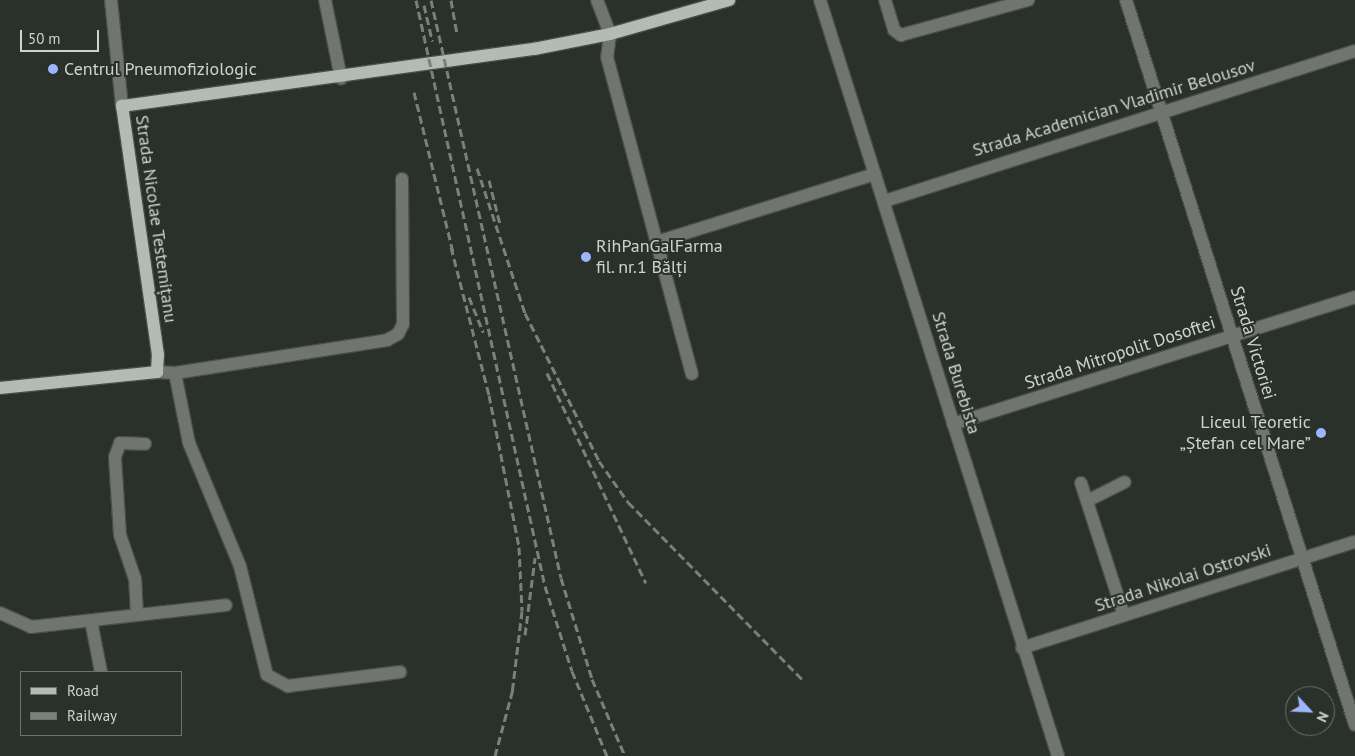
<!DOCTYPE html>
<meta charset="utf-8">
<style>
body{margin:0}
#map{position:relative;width:1355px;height:756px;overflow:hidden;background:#2a312b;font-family:"PT Sans",sans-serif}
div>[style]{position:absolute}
.roads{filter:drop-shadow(1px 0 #484e48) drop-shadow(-1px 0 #484e48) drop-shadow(0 1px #484e48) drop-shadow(0 -1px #484e48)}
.minor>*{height:12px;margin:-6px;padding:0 6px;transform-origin:6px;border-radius:6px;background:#717571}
.major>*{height:12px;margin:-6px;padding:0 6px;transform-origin:6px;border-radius:6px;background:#b3bbb4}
.rail>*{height:3px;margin-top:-1.5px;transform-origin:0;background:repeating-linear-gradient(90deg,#7a807b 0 8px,transparent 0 12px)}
.dots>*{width:14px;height:14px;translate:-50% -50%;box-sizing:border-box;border:2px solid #2a312b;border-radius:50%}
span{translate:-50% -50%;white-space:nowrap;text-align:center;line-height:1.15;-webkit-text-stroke:4px #2a312b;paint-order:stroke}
.poi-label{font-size:18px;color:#ced3ce}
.left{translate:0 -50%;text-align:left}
.right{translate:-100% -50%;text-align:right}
.street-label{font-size:18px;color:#ced3ce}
.legend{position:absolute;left:20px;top:671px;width:162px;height:65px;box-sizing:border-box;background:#2a312b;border:1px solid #6c726c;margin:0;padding:6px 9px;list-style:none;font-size:15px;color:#ced3ce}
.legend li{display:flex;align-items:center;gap:10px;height:25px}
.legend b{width:25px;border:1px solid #6c726c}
.north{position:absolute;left:1285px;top:686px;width:50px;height:50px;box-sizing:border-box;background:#2a312b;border:1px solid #6c726c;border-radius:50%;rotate:115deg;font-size:14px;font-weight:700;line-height:20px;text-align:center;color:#ced3ce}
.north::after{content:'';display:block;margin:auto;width:18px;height:22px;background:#9eb4fd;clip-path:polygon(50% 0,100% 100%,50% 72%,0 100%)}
.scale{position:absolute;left:20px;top:30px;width:79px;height:22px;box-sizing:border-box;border:2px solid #ced3ce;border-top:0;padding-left:6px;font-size:15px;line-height:18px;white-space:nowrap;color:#ced3ce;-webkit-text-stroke:4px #2a312b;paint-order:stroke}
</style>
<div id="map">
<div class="roads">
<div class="minor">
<div style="left:111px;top:0;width:107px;rotate:84.1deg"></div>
<div style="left:325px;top:0;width:80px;rotate:78.4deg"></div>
<div style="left:597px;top:0;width:36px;rotate:69deg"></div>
<div style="left:610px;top:34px;width:23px;rotate:97deg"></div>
<div style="left:607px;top:57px;width:328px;rotate:75deg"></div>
<div style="left:820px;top:0;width:793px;rotate:72.53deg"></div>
<div style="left:885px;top:0;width:31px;rotate:73deg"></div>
<div style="left:894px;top:30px;width:9px;rotate:36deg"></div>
<div style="left:901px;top:35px;width:132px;rotate:-15.4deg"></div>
<div style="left:1126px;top:0;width:760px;rotate:72.47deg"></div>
<div style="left:885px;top:201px;width:493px;rotate:-17.7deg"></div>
<div style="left:660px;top:241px;width:225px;rotate:-17.3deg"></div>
<div style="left:157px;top:372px;width:18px;rotate:3deg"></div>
<div style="left:175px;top:373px;width:215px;rotate:-8.8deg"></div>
<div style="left:387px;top:340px;width:13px;rotate:-29deg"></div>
<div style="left:398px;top:334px;width:11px;rotate:-63deg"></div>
<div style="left:403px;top:324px;width:145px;rotate:-90.4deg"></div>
<div style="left:175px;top:373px;width:71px;rotate:78.7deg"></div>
<div style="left:189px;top:443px;width:133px;rotate:67.5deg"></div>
<div style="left:240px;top:566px;width:112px;rotate:76.1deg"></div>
<div style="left:267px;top:675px;width:24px;rotate:28deg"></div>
<div style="left:288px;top:686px;width:113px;rotate:-7.1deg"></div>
<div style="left:953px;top:424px;width:422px;rotate:-17.5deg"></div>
<div style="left:1081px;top:483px;width:139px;rotate:72deg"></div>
<div style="left:1087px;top:501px;width:42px;rotate:-26.6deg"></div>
<div style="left:0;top:613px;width:34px;rotate:24deg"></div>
<div style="left:31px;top:627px;width:196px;rotate:-6.4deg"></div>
<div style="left:137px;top:615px;width:36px;rotate:-93deg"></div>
<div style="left:135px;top:579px;width:46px;rotate:-108.8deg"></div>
<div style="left:120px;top:535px;width:78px;rotate:-93.7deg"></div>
<div style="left:115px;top:457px;width:15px;rotate:-70deg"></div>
<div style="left:120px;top:443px;width:25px;rotate:2deg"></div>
<div style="left:91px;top:621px;width:52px;rotate:78.9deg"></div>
<div style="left:1022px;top:648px;width:349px;rotate:-17.7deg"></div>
</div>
<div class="major">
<div style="left:0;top:388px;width:158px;rotate:-5.8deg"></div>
<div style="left:157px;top:372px;width:17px;rotate:-87deg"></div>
<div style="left:158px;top:355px;width:252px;rotate:-98.2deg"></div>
<div style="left:122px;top:106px;width:416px;rotate:-7.9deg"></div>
<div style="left:534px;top:49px;width:77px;rotate:-11.2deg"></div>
<div style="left:610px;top:34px;width:124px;rotate:-15.9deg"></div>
</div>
</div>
<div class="rail">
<div style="left:416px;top:0;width:600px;rotate:77.59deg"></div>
<div style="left:545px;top:586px;width:89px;rotate:72.4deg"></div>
<div style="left:572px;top:671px;width:92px;rotate:67.6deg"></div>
<div style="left:431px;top:0;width:592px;rotate:77.32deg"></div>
<div style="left:561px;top:578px;width:106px;rotate:72.9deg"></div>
<div style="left:592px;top:679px;width:84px;rotate:66.8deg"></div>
<div style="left:451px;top:0;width:35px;rotate:80deg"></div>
<div style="left:424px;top:5px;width:37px;rotate:77deg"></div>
<div style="left:414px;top:92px;width:165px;rotate:76.3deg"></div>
<div style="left:477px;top:168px;width:153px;rotate:71.7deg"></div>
<div style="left:525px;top:313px;width:165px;rotate:63.4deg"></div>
<div style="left:599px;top:461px;width:50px;rotate:54.7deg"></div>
<div style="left:628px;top:502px;width:252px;rotate:45.5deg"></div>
<div style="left:489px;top:180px;width:45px;rotate:76deg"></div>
<div style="left:451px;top:247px;width:153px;rotate:75.6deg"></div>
<div style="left:489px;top:395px;width:155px;rotate:78.8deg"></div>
<div style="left:519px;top:547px;width:64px;rotate:87.3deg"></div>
<div style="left:522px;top:611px;width:84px;rotate:96.9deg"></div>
<div style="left:469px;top:297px;width:38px;rotate:68deg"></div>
<div style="left:547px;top:373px;width:232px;rotate:64.8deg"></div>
<div style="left:525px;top:635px;width:78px;rotate:-82.6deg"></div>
<div style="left:495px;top:756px;width:69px;rotate:-75deg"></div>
</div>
<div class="dots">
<div style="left:53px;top:69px;background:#9eb4fd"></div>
<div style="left:586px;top:257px;background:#9eb4fd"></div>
<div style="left:1321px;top:433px;background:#9eb4fd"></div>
</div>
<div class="poi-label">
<span class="left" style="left:64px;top:69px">Centrul Pneumofiziologic</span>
<span class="left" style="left:596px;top:257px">RihPanGalFarma<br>fil. nr.1 Bălți</span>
<span class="right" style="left:1311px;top:433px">Liceul Teoretic<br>„Ștefan cel Mare”</span>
</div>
<div class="street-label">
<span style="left:1114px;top:108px;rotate:-17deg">Strada Academician Vladimir Belousov</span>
<span style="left:156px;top:219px;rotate:82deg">Strada Nicolae Testemițanu</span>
<span style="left:1253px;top:343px;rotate:73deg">Strada Victoriei</span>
<span style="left:1120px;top:353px;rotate:-18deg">Strada Mitropolit Dosoftei</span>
<span style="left:956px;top:373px;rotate:73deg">Strada Burebista</span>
<span style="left:1183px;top:578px;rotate:-18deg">Strada Nikolai Ostrovski</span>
</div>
<ul class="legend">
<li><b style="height:6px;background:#b3bbb4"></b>Road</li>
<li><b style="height:6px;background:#7a807b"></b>Railway</li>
</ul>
<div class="north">N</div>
<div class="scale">50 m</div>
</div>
